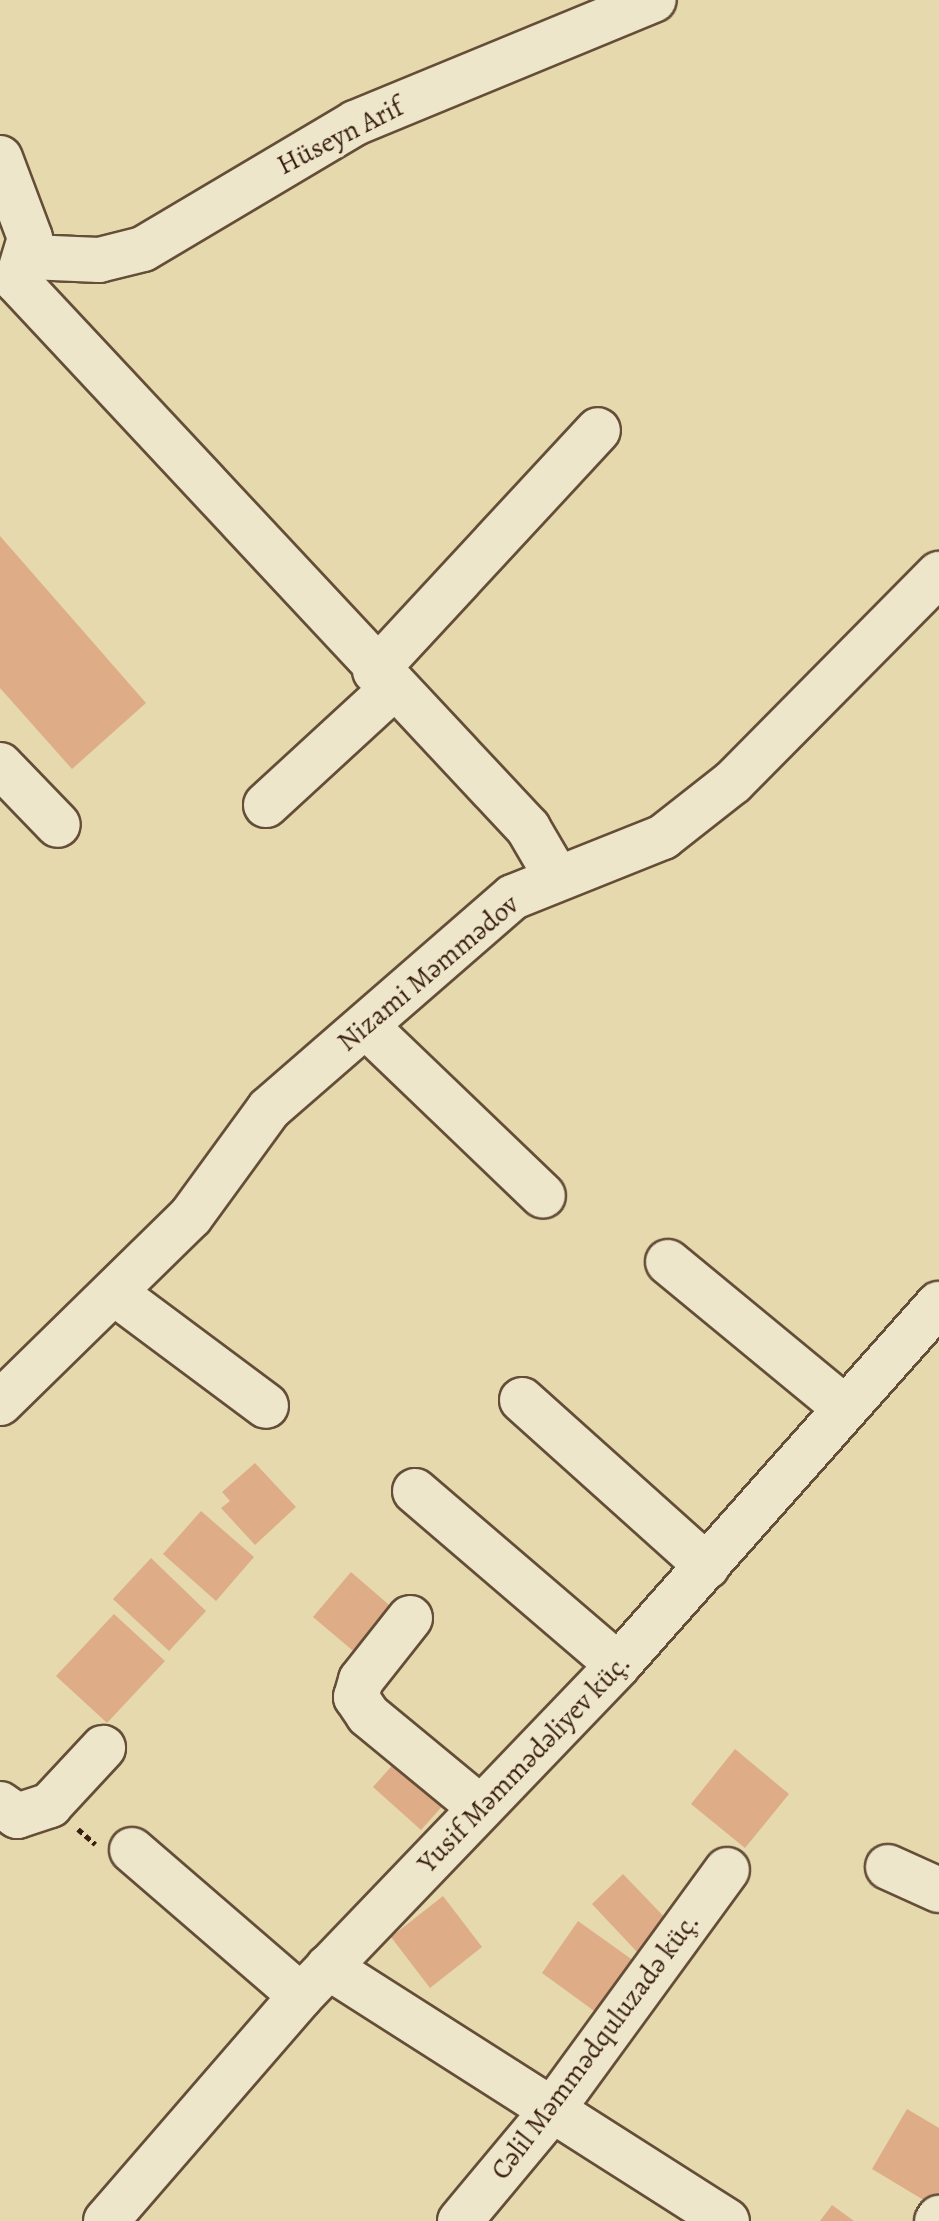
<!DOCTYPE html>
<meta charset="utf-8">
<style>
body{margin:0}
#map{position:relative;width:939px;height:2221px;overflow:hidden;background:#e5d9ad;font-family:Alegreya,serif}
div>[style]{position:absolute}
.building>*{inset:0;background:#dead87}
.path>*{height:5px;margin-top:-2.5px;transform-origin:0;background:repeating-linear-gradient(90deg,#3a1f11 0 6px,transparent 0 10px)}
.roads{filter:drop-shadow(2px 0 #654e38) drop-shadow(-2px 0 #654e38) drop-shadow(0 2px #654e38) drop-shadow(0 -2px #654e38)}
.minor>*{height:44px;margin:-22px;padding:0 22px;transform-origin:22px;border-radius:22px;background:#eee6ca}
span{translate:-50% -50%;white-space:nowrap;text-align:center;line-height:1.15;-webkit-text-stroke:7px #eee6ca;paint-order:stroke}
.street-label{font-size:28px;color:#3a1f11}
</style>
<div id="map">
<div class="building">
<div style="clip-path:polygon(0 536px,146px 703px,72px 769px,0 688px)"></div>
<div style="clip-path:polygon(255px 1463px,296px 1507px,255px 1545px,221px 1508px,230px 1501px,222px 1492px)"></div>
<div style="clip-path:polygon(201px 1511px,254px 1557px,216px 1601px,163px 1554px)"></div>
<div style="clip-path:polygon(151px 1558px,206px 1611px,169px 1651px,113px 1599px)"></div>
<div style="clip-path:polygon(351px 1572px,395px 1610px,358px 1655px,313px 1617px)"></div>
<div style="clip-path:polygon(114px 1614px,165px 1661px,107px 1723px,56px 1676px)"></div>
<div style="clip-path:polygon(735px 1749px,789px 1794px,745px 1848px,691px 1804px)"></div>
<div style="clip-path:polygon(406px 1750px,454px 1793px,421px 1830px,373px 1787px)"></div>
<div style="clip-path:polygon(623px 1874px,670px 1923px,638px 1953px,592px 1904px)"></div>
<div style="clip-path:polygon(443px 1896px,482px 1947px,430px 1988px,391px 1937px)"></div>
<div style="clip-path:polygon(578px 1921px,634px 1961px,597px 2013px,542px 1973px)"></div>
<div style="clip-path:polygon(907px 2109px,939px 2128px,939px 2193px,932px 2205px,872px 2169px)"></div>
<div style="clip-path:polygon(832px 2205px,854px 2221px,820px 2221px)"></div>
</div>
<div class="path">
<div style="left:78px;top:1829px;width:23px;rotate:41deg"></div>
</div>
<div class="roads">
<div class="minor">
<div style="left:0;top:158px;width:85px;rotate:69.4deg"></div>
<div style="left:30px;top:238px;width:45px;rotate:106.8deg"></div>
<div style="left:30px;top:257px;width:69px;rotate:2.5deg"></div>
<div style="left:99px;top:260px;width:45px;rotate:-14deg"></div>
<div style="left:143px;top:249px;width:247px;rotate:-30.7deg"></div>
<div style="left:355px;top:123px;width:323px;rotate:-22.4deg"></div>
<div style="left:17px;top:281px;width:749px;rotate:46.95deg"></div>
<div style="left:528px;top:828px;width:56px;rotate:59.7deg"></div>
<div style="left:375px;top:671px;width:328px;rotate:-47.2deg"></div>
<div style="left:0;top:765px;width:83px;rotate:46deg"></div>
<div style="left:266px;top:805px;width:171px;rotate:-42.6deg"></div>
<div style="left:366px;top:1026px;width:245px;rotate:43.8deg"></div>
<div style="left:668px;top:1262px;width:229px;rotate:39.5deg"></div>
<div style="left:116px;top:1294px;width:187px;rotate:36.7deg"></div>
<div style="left:522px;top:1400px;width:249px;rotate:41.9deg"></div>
<div style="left:0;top:1403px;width:267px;rotate:-44.4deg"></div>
<div style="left:191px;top:1216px;width:132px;rotate:-53.9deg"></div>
<div style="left:269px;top:1109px;width:323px;rotate:-41deg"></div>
<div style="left:513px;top:897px;width:162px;rotate:-21.8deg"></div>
<div style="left:663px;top:837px;width:89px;rotate:-38.2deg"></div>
<div style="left:733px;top:782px;width:293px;rotate:-45.3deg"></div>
<div style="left:415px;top:1491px;width:267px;rotate:40.6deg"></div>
<div style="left:410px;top:1618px;width:79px;rotate:128.3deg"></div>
<div style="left:361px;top:1680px;width:18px;rotate:106deg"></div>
<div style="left:356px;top:1697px;width:22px;rotate:56deg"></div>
<div style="left:368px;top:1715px;width:146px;rotate:39.5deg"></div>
<div style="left:0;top:1804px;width:21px;rotate:35deg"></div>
<div style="left:17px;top:1816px;width:35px;rotate:-18deg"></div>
<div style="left:50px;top:1805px;width:78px;rotate:-47.1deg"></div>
<div style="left:132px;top:1850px;width:223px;rotate:40.8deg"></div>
<div style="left:888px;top:1867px;width:56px;rotate:24.3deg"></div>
<div style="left:328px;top:1967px;width:473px;rotate:32.5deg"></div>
<div style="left:106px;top:2221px;width:298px;rotate:-49.1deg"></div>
<div style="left:301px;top:1996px;width:458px;rotate:-46.2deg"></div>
<div style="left:618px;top:1665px;width:483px;rotate:-48.4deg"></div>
<div style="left:460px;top:2221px;width:139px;rotate:-50.2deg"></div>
<div style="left:549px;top:2114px;width:302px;rotate:-53.9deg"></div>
<div style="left:937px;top:2221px;width:4px;rotate:-56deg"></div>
</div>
</div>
<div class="street-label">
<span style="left:340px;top:136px;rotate:-27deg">Hüseyn Arif</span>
<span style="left:428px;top:973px;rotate:-40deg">Nizami Məmmədov</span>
<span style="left:524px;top:1763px;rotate:-46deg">Yusif Məmmədəliyev küç.</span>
<span style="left:595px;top:2046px;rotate:-53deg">Cəlil Məmmədquluzadə küç.</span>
</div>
</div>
